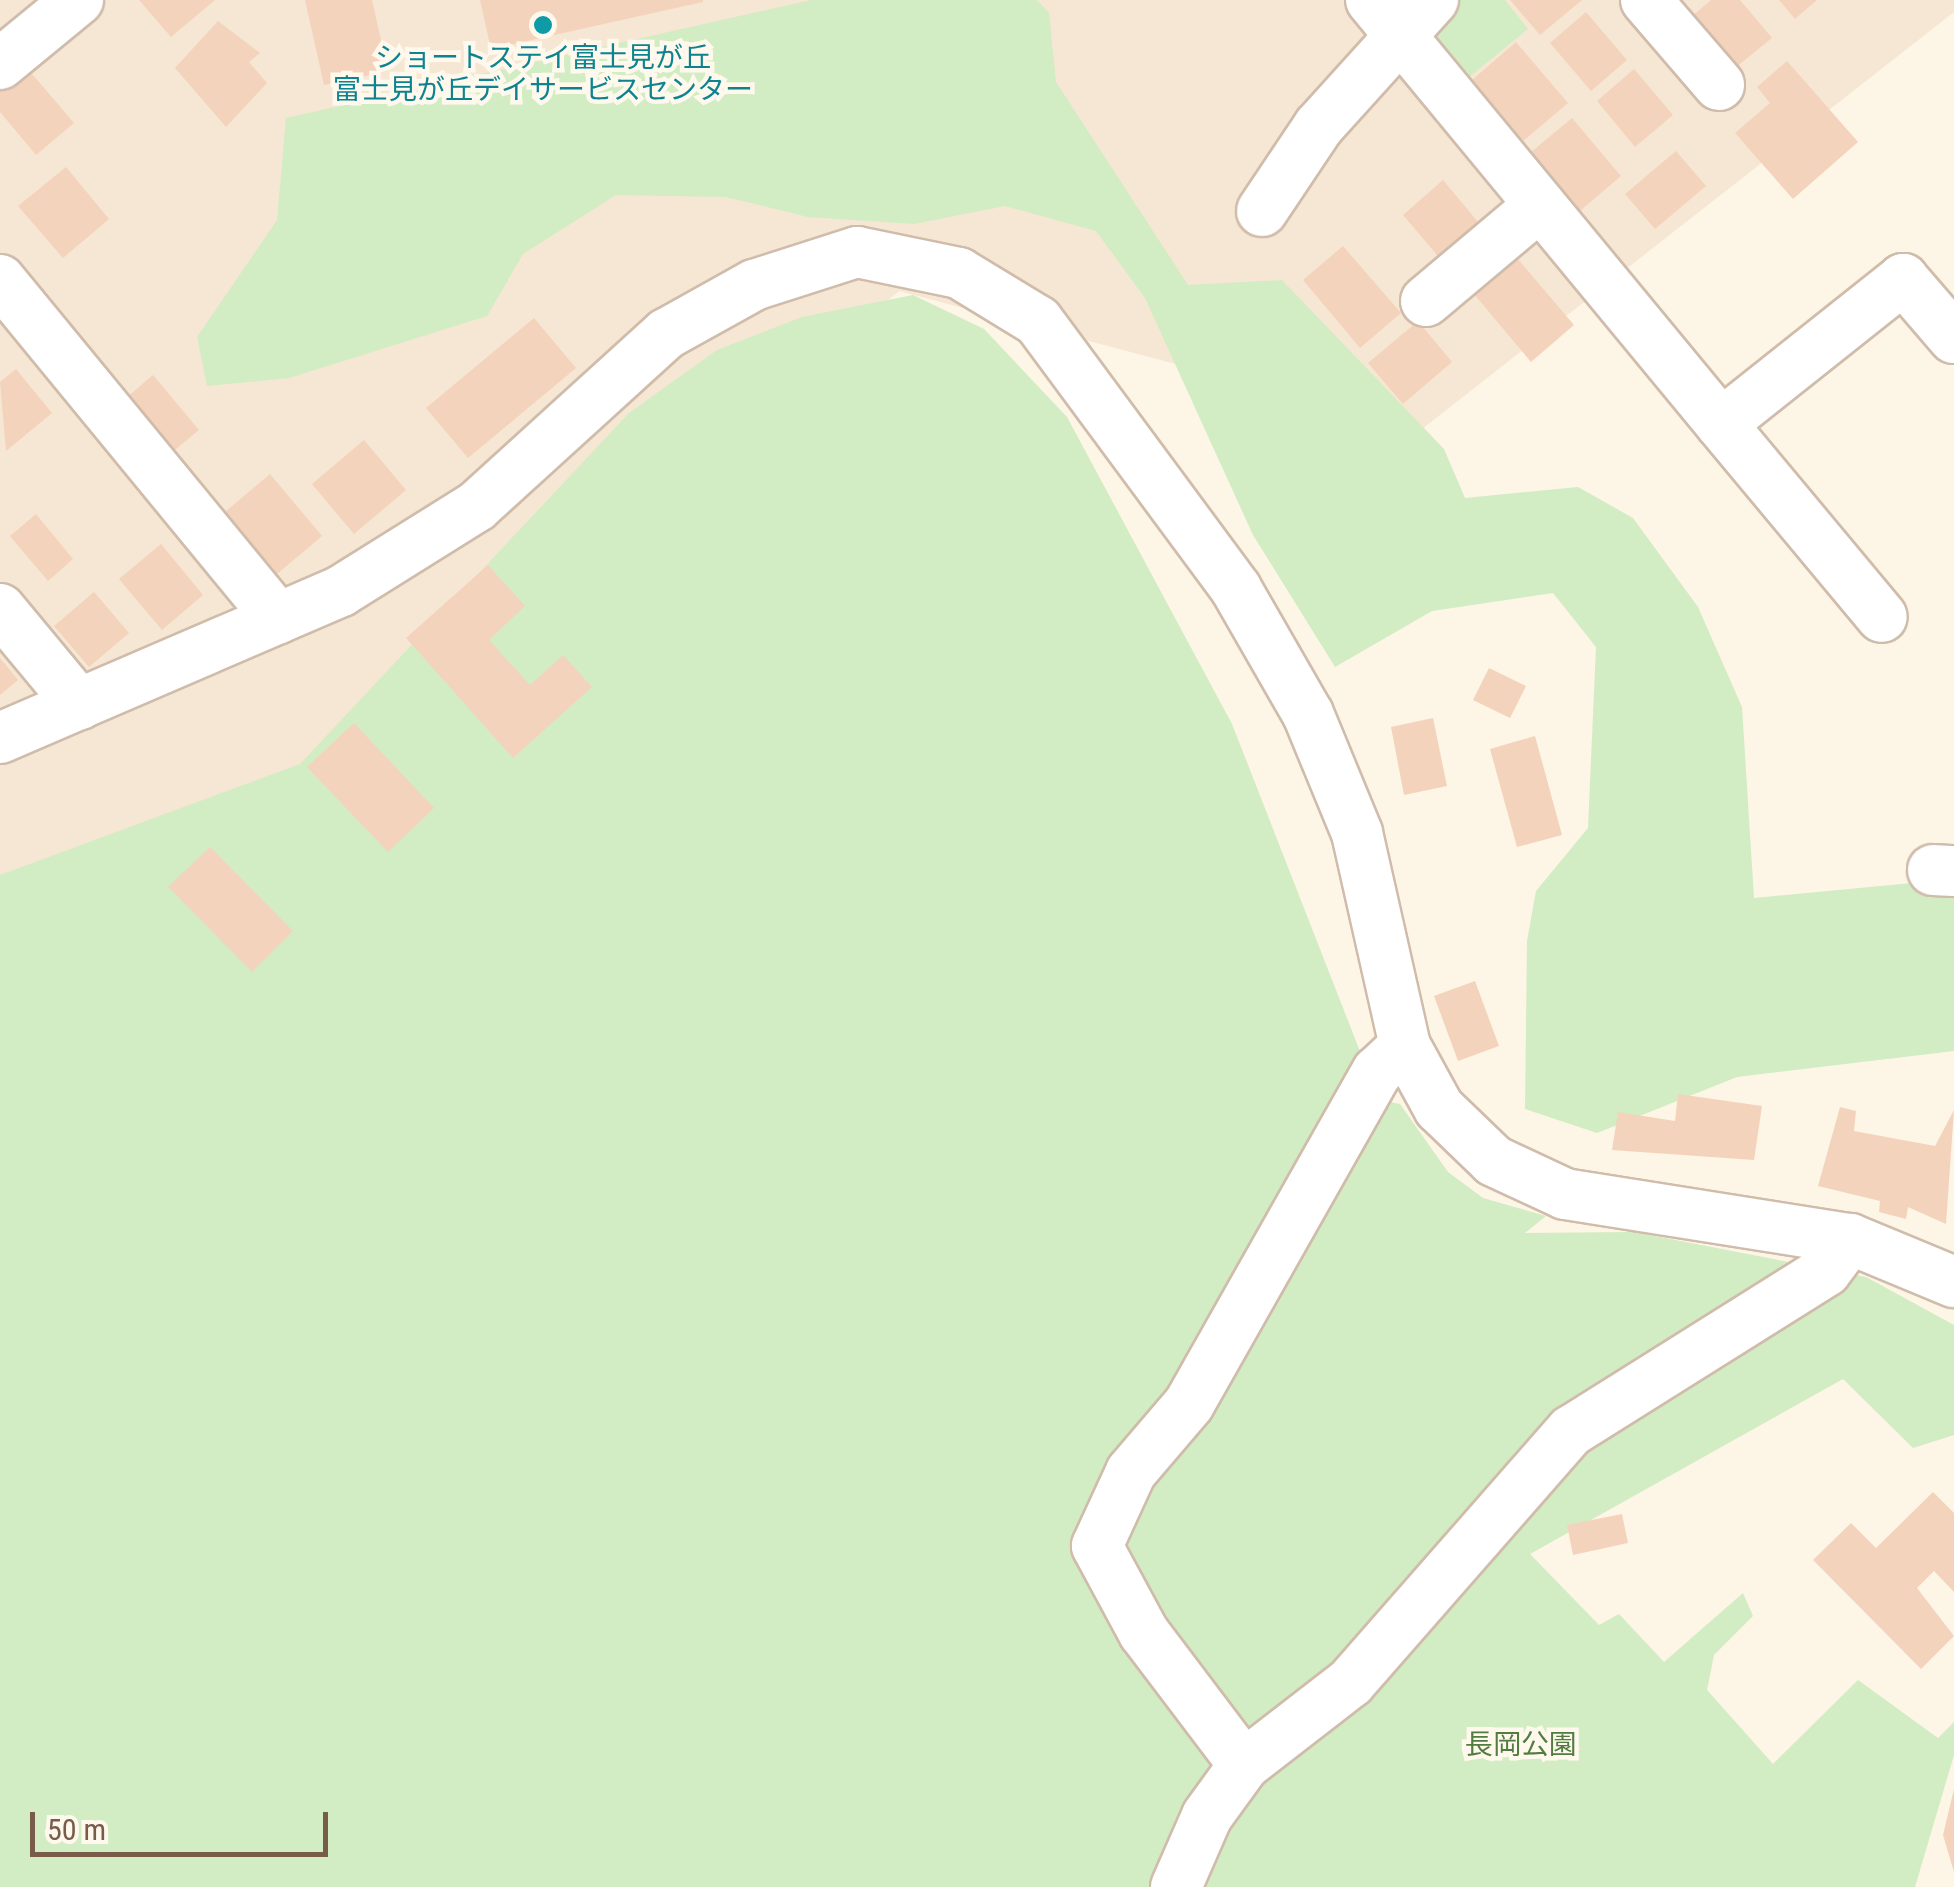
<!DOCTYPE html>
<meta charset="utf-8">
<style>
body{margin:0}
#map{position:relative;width:1954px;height:1887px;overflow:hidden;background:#fdf5e5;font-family:"Roboto Condensed","Noto Sans JP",sans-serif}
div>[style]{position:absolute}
.residential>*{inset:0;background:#f5e7d3}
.green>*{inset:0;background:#d2ecc3}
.building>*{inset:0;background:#f4d3bc}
.roads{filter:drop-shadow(2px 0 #d0bcab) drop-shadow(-2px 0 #d0bcab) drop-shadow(0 2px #d0bcab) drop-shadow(0 -2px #d0bcab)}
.minor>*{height:50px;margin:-25px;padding:0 25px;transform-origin:25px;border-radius:25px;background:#fff}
.dots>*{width:28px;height:28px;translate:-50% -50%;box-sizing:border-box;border:5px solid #fff8ed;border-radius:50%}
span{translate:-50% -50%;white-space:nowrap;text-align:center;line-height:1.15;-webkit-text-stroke:9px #fff8ed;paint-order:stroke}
.culture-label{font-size:28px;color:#0d838f}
.park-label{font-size:28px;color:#517e40}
.scale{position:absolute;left:30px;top:1812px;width:298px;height:45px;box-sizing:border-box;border:5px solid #785b49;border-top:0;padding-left:12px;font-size:30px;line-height:35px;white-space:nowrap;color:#785b49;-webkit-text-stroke:8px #fff8ed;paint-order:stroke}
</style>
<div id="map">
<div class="residential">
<div style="clip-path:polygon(0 0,1954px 0,1954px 12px,1422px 429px,899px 291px,207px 871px,0 942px)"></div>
</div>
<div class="green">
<div style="clip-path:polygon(811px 0,1037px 0,1049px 13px,1056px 82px,1188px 285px,1282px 280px,1444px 449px,1465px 498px,1578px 487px,1633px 518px,1698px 607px,1742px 707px,1754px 898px,1954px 879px,1954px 1051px,1737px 1077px,1597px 1133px,1525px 1109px,1527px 941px,1536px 891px,1588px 828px,1596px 647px,1553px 593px,1432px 611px,1335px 667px,1253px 535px,1145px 298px,1096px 231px,1005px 206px,914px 224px,808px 217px,726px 197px,616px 195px,523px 254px,487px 316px,289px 378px,207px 386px,197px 337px,277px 220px,286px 118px)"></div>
<div style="clip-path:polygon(1452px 0,1505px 0,1528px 29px,1463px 82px,1432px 46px,1431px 18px)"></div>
<div style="clip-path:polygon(913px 295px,984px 329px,1067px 417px,1232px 724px,1379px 1100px,1400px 1104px,1448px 1172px,1483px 1198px,1546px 1216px,1525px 1233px,1634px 1232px,1866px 1277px,1954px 1325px,1954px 1435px,1913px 1448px,1843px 1379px,1530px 1554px,1599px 1625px,1619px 1614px,1664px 1662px,1743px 1593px,1753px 1616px,1714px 1655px,1707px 1690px,1773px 1764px,1858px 1680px,1938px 1738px,1954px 1722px,1954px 1755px,1915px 1887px,0 1887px,0 875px,300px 764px,629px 413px,717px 350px,802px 317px)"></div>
</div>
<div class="building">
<div style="clip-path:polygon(139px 0,215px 0,171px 37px)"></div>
<div style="clip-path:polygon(305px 0,372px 0,388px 71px,324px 85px)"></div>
<div style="clip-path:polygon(480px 0,703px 0,703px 2px,491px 49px)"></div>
<div style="clip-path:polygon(1510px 0,1582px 0,1540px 35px)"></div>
<div style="clip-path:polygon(1711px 0,1740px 0,1772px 38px,1735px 68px,1691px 17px)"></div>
<div style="clip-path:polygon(1779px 0,1817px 0,1795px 19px)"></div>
<div style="clip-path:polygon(1586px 12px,1627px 60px,1591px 91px,1550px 43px)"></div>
<div style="clip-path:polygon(218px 21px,260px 53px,249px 62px,267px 83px,226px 127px,175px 68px)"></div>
<div style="clip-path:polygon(1516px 42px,1568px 103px,1523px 141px,1472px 80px)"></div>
<div style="clip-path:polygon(1787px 61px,1858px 142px,1793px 199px,1735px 133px,1770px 103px,1757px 87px)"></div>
<div style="clip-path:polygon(27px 68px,74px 123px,36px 155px,0 112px,0 91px)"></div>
<div style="clip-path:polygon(1634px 69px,1673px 115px,1635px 147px,1597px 101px)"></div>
<div style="clip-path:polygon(1572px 118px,1621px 176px,1574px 216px,1524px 158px)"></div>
<div style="clip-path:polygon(1676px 151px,1706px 186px,1655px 229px,1625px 194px)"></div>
<div style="clip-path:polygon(66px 167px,109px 219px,63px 258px,18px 206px)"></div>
<div style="clip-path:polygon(1443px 180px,1483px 228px,1443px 262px,1403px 215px)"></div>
<div style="clip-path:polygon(1343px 246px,1401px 313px,1360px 348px,1303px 280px)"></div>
<div style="clip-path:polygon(1511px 251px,1574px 325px,1531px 362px,1468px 287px)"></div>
<div style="clip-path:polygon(534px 318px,576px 368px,468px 458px,426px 408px)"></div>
<div style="clip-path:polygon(1418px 321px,1452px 362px,1403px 404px,1368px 363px)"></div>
<div style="clip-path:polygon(16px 369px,52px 413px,6px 451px,0 382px)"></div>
<div style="clip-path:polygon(153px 375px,199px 430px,165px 458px,119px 404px)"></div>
<div style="clip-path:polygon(364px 440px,406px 490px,354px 534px,312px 484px)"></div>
<div style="clip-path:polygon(270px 474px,322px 536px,277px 574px,225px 512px)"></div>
<div style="clip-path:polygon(36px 514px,73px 559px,48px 581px,10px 536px)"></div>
<div style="clip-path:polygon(161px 544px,203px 595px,162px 630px,119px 579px)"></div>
<div style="clip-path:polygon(488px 565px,525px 606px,489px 640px,530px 685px,563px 655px,592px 687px,513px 758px,406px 638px)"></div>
<div style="clip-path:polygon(94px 592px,129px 633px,89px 667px,54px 626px)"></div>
<div style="clip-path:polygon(0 658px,18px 680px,0 695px)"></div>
<div style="clip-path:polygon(1489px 668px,1526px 686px,1510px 718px,1473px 700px)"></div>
<div style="clip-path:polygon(1433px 718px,1447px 786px,1404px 795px,1391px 727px)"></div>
<div style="clip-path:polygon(354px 723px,434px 808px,388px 852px,307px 767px)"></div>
<div style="clip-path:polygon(1535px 736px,1562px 835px,1517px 847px,1490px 749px)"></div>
<div style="clip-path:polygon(210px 847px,293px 931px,252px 972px,168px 887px)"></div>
<div style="clip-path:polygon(1475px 981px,1499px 1046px,1458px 1061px,1434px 996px)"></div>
<div style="clip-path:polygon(1678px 1094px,1762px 1106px,1754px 1160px,1612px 1150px,1618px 1112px,1675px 1121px)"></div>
<div style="clip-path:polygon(1840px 1107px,1856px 1111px,1854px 1131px,1935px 1146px,1954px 1110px,1946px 1224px,1908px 1207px,1906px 1219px,1879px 1212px,1880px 1201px,1818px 1186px)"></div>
<div style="clip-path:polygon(1933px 1492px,1954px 1513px,1954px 1592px,1934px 1571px,1917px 1588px,1954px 1636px,1921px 1669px,1813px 1560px,1851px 1523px,1876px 1548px)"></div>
<div style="clip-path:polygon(1622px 1514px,1628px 1543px,1573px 1555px,1567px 1525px)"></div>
<div style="clip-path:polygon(1954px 1789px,1954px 1872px,1943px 1835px)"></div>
</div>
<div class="roads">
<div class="minor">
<div style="left:1371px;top:0;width:550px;rotate:50.46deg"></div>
<div style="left:1721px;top:424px;width:233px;rotate:-38.5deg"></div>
<div style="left:1903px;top:279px;width:78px;rotate:49.2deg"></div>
<div style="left:1646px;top:0;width:112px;rotate:49.3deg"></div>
<div style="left:0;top:64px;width:101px;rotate:-39.4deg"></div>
<div style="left:1262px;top:211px;width:102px;rotate:-56.2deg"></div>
<div style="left:1319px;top:126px;width:170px;rotate:-47.9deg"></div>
<div style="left:0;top:280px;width:438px;rotate:50.6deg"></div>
<div style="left:1426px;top:301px;width:149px;rotate:-40.1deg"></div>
<div style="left:1721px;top:424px;width:251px;rotate:50.2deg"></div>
<div style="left:0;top:609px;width:124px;rotate:50.3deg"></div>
<div style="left:0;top:738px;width:371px;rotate:-23.3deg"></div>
<div style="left:341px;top:591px;width:160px;rotate:-32deg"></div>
<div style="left:477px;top:506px;width:256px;rotate:-42.3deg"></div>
<div style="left:666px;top:334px;width:101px;rotate:-29.1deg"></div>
<div style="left:754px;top:285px;width:108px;rotate:-17.8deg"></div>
<div style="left:857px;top:252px;width:104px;rotate:11.6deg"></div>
<div style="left:959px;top:273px;width:92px;rotate:31.3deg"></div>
<div style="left:1038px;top:321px;width:333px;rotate:53.5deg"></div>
<div style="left:1236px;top:589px;width:144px;rotate:60.1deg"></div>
<div style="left:1308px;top:714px;width:129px;rotate:67.6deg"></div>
<div style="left:1357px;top:833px;width:218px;rotate:77.3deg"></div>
<div style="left:1405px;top:1046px;width:71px;rotate:61.3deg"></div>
<div style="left:1439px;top:1108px;width:76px;rotate:43.9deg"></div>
<div style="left:1494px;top:1161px;width:78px;rotate:24.9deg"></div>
<div style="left:1565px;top:1194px;width:289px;rotate:9deg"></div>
<div style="left:1850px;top:1239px;width:113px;rotate:22.5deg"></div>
<div style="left:1933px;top:870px;width:21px;rotate:3deg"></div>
<div style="left:1244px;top:1765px;width:166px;rotate:-127.1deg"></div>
<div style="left:1144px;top:1633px;width:99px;rotate:-118.4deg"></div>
<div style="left:1097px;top:1546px;width:81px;rotate:-65.3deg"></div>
<div style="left:1131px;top:1472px;width:89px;rotate:-49.5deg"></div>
<div style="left:1189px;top:1404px;width:382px;rotate:-60.5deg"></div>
<div style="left:1377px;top:1072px;width:38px;rotate:-43deg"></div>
<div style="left:1176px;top:1887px;width:77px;rotate:-66.4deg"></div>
<div style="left:1207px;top:1816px;width:63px;rotate:-54deg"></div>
<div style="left:1244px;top:1765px;width:135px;rotate:-37.8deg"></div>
<div style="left:1351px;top:1682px;width:334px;rotate:-48.8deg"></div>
<div style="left:1571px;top:1431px;width:301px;rotate:-32.1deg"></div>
<div style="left:1826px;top:1271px;width:40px;rotate:-53deg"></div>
</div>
</div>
<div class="dots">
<div style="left:543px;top:25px;background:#0f9aa8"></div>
</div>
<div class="culture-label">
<span style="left:543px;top:74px">ショートステイ富士見が丘<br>富士見が丘デイサービスセンター</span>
</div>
<div class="park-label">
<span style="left:1521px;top:1745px">長岡公園</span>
</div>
<div class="scale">50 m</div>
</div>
